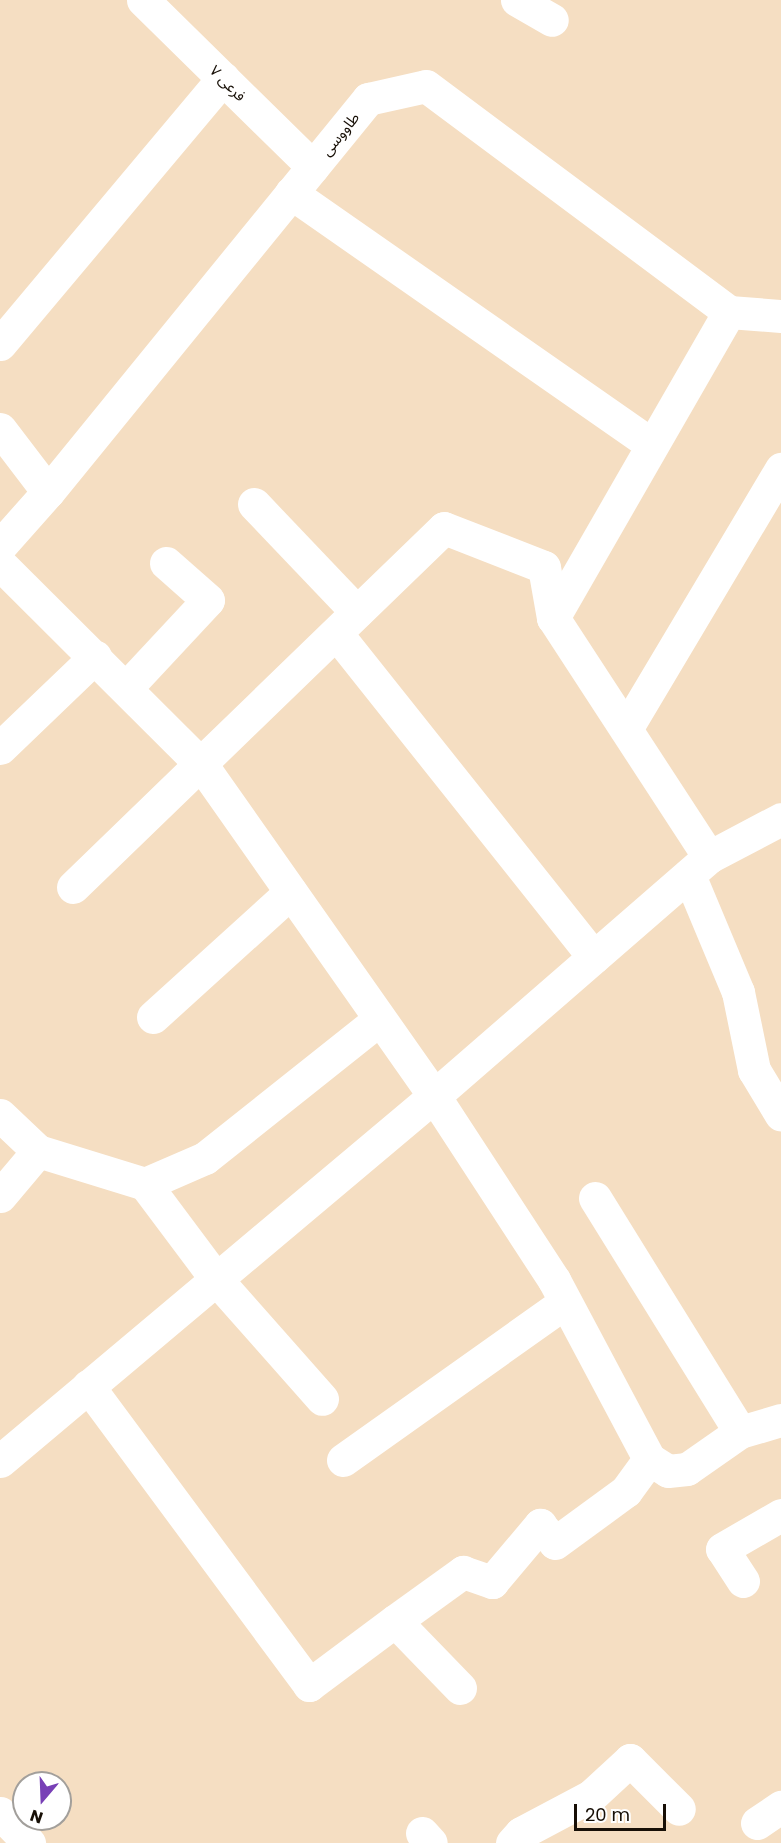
<!DOCTYPE html>
<meta charset="utf-8">
<style>
body{margin:0}
#map{position:relative;width:781px;height:1843px;overflow:hidden;background:#f5dec2;font-family:Poppins,"Noto Sans Arabic",sans-serif}
div>[style]{position:absolute}
.minor>*{height:33px;margin:-16.5px;padding:0 16.5px;transform-origin:16.5px;border-radius:16.5px;background:#fff}
.tertiary>*{height:33px;margin:-16.5px;padding:0 16.5px;transform-origin:16.5px;border-radius:16.5px;background:#fff}
span{translate:-50% -50%;white-space:nowrap;text-align:center;line-height:1.15;-webkit-text-stroke:6px #fff;paint-order:stroke}
.street-label{font-size:15px;color:#170f06}
.north{position:absolute;left:12px;top:1771px;width:60px;height:60px;box-sizing:border-box;background:#fff;border:2px solid #a29f9b;border-radius:50%;rotate:199deg;font-size:16px;font-weight:700;line-height:24px;text-align:center;color:#170f06}
.north::after{content:'';display:block;margin:auto;width:21px;height:27px;background:#7840b6;clip-path:polygon(50% 0,100% 100%,50% 72%,0 100%)}
.scale{position:absolute;left:574px;top:1804px;width:92px;height:27px;box-sizing:border-box;border:3px solid #170f06;border-top:0;padding-left:8px;font-size:18px;line-height:21px;white-space:nowrap;color:#170f06;-webkit-text-stroke:4px #fff;paint-order:stroke}
</style>
<div id="map">
<div class="minor">
<div style="left:143px;top:0;width:238px;rotate:44.5deg"></div>
<div style="left:517px;top:0;width:40px;rotate:29.7deg"></div>
<div style="left:291px;top:193px;width:440px;rotate:34.9deg"></div>
<div style="left:0;top:344px;width:347px;rotate:-50deg"></div>
<div style="left:0;top:429px;width:79px;rotate:52.7deg"></div>
<div style="left:254px;top:504px;width:149px;rotate:46.4deg"></div>
<div style="left:0;top:546px;width:72px;rotate:-48.4deg"></div>
<div style="left:48px;top:492px;width:507px;rotate:-50.85deg"></div>
<div style="left:368px;top:99px;width:59px;rotate:-12.6deg"></div>
<div style="left:426px;top:86px;width:378px;rotate:36.7deg"></div>
<div style="left:729px;top:312px;width:52px;rotate:4.4deg"></div>
<div style="left:0;top:564px;width:284px;rotate:44.9deg"></div>
<div style="left:201px;top:764px;width:406px;rotate:54.9deg"></div>
<div style="left:434px;top:1096px;width:220px;rotate:56.9deg"></div>
<div style="left:554px;top:1280px;width:203px;rotate:62deg"></div>
<div style="left:649px;top:1459px;width:22px;rotate:32deg"></div>
<div style="left:668px;top:1471px;width:19px;rotate:-6deg"></div>
<div style="left:687px;top:1469px;width:65px;rotate:-34.9deg"></div>
<div style="left:740px;top:1432px;width:43px;rotate:-16.3deg"></div>
<div style="left:336px;top:633px;width:414px;rotate:51.5deg"></div>
<div style="left:126px;top:688px;width:120px;rotate:-47deg"></div>
<div style="left:208px;top:600px;width:56px;rotate:-138.6deg"></div>
<div style="left:626px;top:729px;width:303px;rotate:-59.2deg"></div>
<div style="left:0;top:748px;width:132px;rotate:-43.8deg"></div>
<div style="left:709px;top:857px;width:285px;rotate:-123.1deg"></div>
<div style="left:553px;top:618px;width:353px;rotate:-60.1deg"></div>
<div style="left:689px;top:875px;width:127px;rotate:67.3deg"></div>
<div style="left:738px;top:992px;width:80px;rotate:78.4deg"></div>
<div style="left:754px;top:1070px;width:52px;rotate:59deg"></div>
<div style="left:73px;top:887px;width:516px;rotate:-44.06deg"></div>
<div style="left:444px;top:528px;width:107px;rotate:21.3deg"></div>
<div style="left:544px;top:567px;width:52px;rotate:80deg"></div>
<div style="left:153px;top:1017px;width:186px;rotate:-42.2deg"></div>
<div style="left:0;top:1115px;width:52px;rotate:43.5deg"></div>
<div style="left:38px;top:1151px;width:112px;rotate:17.1deg"></div>
<div style="left:145px;top:1184px;width:119px;rotate:53.2deg"></div>
<div style="left:216px;top:1279px;width:160px;rotate:48.5deg"></div>
<div style="left:145px;top:1184px;width:65px;rotate:-23.4deg"></div>
<div style="left:205px;top:1158px;width:223px;rotate:-38.5deg"></div>
<div style="left:0;top:1196px;width:59px;rotate:-49.8deg"></div>
<div style="left:595px;top:1198px;width:275px;rotate:58.2deg"></div>
<div style="left:88px;top:1386px;width:372px;rotate:53.5deg"></div>
<div style="left:309px;top:1685px;width:107px;rotate:-36.7deg"></div>
<div style="left:343px;top:1460px;width:272px;rotate:-35.4deg"></div>
<div style="left:0;top:1461px;width:567px;rotate:-40.06deg"></div>
<div style="left:434px;top:1096px;width:364px;rotate:-41deg"></div>
<div style="left:709px;top:857px;width:81px;rotate:-27.8deg"></div>
<div style="left:743px;top:1581px;width:38px;rotate:-123deg"></div>
<div style="left:722px;top:1549px;width:68px;rotate:-30deg"></div>
<div style="left:460px;top:1688px;width:93px;rotate:-134.1deg"></div>
<div style="left:395px;top:1621px;width:84px;rotate:-35.8deg"></div>
<div style="left:463px;top:1572px;width:31px;rotate:19deg"></div>
<div style="left:492px;top:1582px;width:75px;rotate:-49.9deg"></div>
<div style="left:540px;top:1525px;width:23px;rotate:50deg"></div>
<div style="left:555px;top:1543px;width:88px;rotate:-36.2deg"></div>
<div style="left:626px;top:1491px;width:39px;rotate:-54deg"></div>
<div style="left:757px;top:1823px;width:29px;rotate:-34deg"></div>
<div style="left:422px;top:1833px;width:13px;rotate:48deg"></div>
<div style="left:512px;top:1843px;width:13px;rotate:-48deg"></div>
<div style="left:521px;top:1833px;width:79px;rotate:-27.9deg"></div>
<div style="left:591px;top:1796px;width:53px;rotate:-42.7deg"></div>
<div style="left:630px;top:1760px;width:69px;rotate:45deg"></div>
</div>
<div class="tertiary">
<div style="left:0;top:1813px;width:42px;rotate:46deg"></div>
</div>
<div class="street-label">
<span style="left:228px;top:83px;rotate:45deg">فرعی ۷</span>
<span style="left:340px;top:134px;rotate:-51deg">طاووسی</span>
</div>
<div class="north">N</div>
<div class="scale">20 m</div>
</div>
